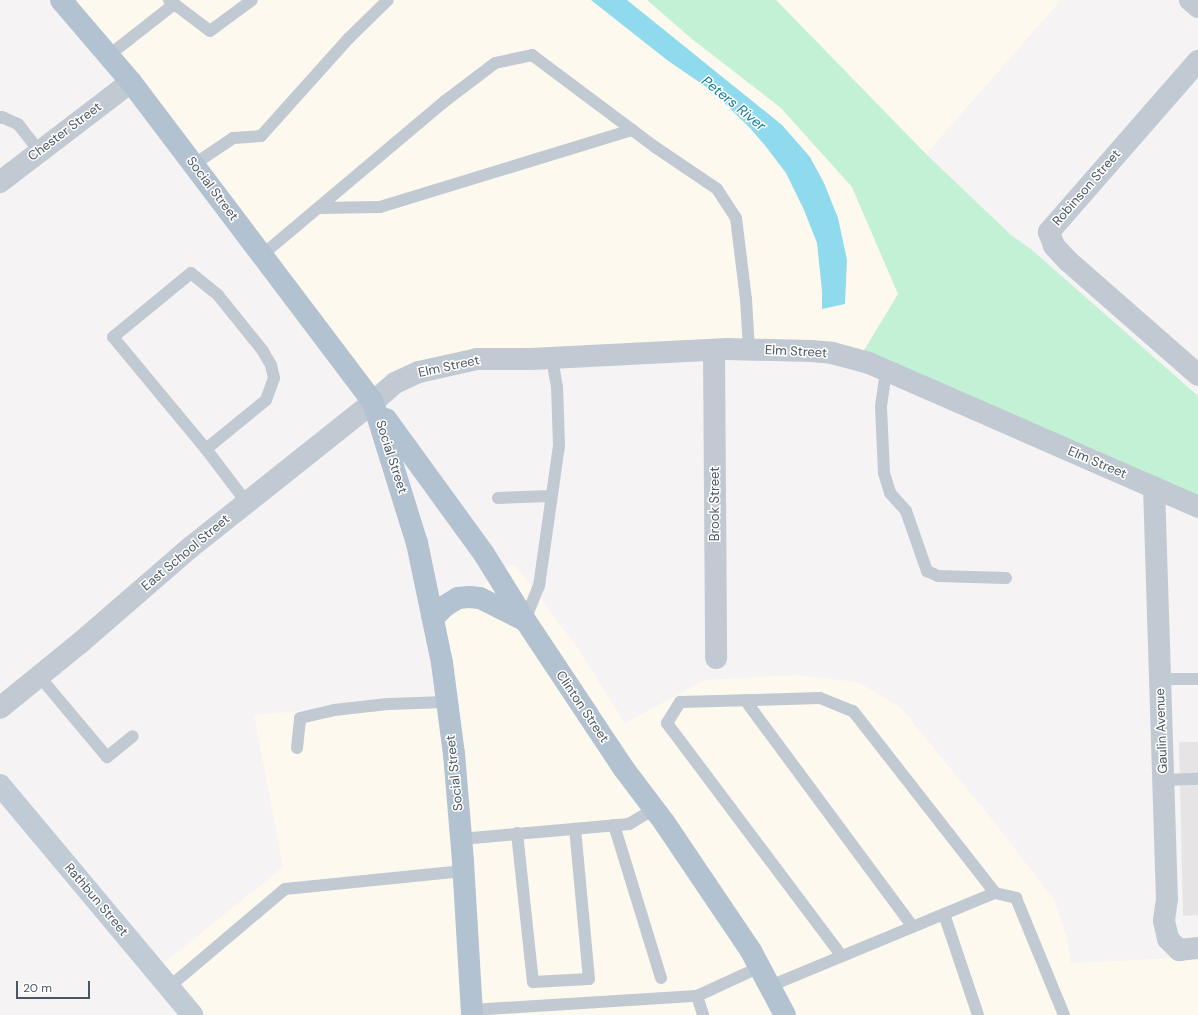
<!DOCTYPE html>
<style>
body{margin:0}
#map{position:relative;width:1198px;height:1015px;overflow:hidden;background:#f5f3f3;font-family:"DM Sans",sans-serif}
div>[style]{position:absolute}
.commercial>*{inset:0;background:#fdf9ef}
.education>*{inset:0;background:#e6e4e5}
.green>*{inset:0;background:#c3f1d5}
.water>*{inset:0;background:#90daee}
.service>*{height:12px;margin:-6px;padding:0 6px;transform-origin:6px;border-radius:6px;background:#c1cad2}
.minor>*{height:22px;margin:-11px;padding:0 11px;transform-origin:11px;border-radius:11px;background:#c1cad2}
.tertiary>*{height:22px;margin:-11px;padding:0 11px;transform-origin:11px;border-radius:11px;background:#c1cad2}
.secondary>*{height:22px;margin:-11px;padding:0 11px;transform-origin:11px;border-radius:11px;background:#c1cbd6}
.primary>*{height:22px;margin:-11px;padding:0 11px;transform-origin:11px;border-radius:11px;background:#b3c2d1}
span{translate:-50% -50%;white-space:nowrap;text-align:center;line-height:1.15;-webkit-text-stroke:3px #fff;paint-order:stroke}
.street-label{font-size:13px;color:#4a5661}
.water-label{font-size:14px;color:#0c7c9b;font-style:italic}
.scale{position:absolute;left:16px;top:981px;width:74px;height:18px;box-sizing:border-box;border:2px solid #4a5661;border-top:0;padding-left:5px;font-size:12px;line-height:14px;white-space:nowrap;color:#4a5661;-webkit-text-stroke:3px #fff;paint-order:stroke}
</style>
<div id="map">
<div class="commercial">
<div style="clip-path:polygon(61px 0,647px 0,692px 39px,781px 108px,852px 187px,898px 294px,860px 357px,474px 363px,373px 397px)"></div>
<div style="clip-path:polygon(776px 0,1061px 0,926px 154px)"></div>
<div style="clip-path:polygon(514px 564px,575px 644px,625px 723px,705px 680px,796px 675px,858px 682px,901px 708px,995px 823px,1054px 900px,1067px 938px,1071px 963px,1198px 957px,1198px 1015px,195px 1015px,159px 967px,283px 867px,254px 715px,442px 699px,429px 616px,452px 605px)"></div>
</div>
<div class="education">
<div style="clip-path:polygon(1179px 742px,1198px 742px,1198px 915px,1183px 916px)"></div>
</div>
<div class="green">
<div style="clip-path:polygon(647px 0,776px 0,926px 154px,1011px 235px,1032px 250px,1198px 396px,1198px 506px,860px 357px,898px 294px,852px 187px,781px 108px,692px 39px)"></div>
</div>
<div class="water">
<div style="clip-path:polygon(591px 0,627px 0,782px 125px,810px 157px,824px 183px,838px 218px,847px 260px,845px 304px,822px 309px,822px 291px,817px 243px,804px 210px,786px 173px,767px 148px,750px 128px,712px 91px,667px 60px)"></div>
</div>
<div class="service">
<div style="left:169px;top:0;width:51px;rotate:37.1deg"></div>
<div style="left:210px;top:31px;width:52px;rotate:-36.4deg"></div>
<div style="left:108px;top:56px;width:83px;rotate:-38.1deg"></div>
<div style="left:0;top:118px;width:2px;rotate:-27deg"></div>
<div style="left:2px;top:117px;width:17px;rotate:24deg"></div>
<div style="left:18px;top:124px;width:36px;rotate:52deg"></div>
<div style="left:193px;top:165px;width:48px;rotate:-34deg"></div>
<div style="left:233px;top:138px;width:28px;rotate:-4deg"></div>
<div style="left:261px;top:136px;width:132px;rotate:-48.1deg"></div>
<div style="left:349px;top:38px;width:54px;rotate:-44.3deg"></div>
<div style="left:319px;top:208px;width:61px;rotate:-0.9deg"></div>
<div style="left:380px;top:207px;width:264px;rotate:-17deg"></div>
<div style="left:262px;top:255px;width:239px;rotate:-40.1deg"></div>
<div style="left:445px;top:101px;width:63px;rotate:-37.2deg"></div>
<div style="left:495px;top:63px;width:38px;rotate:-12deg"></div>
<div style="left:532px;top:55px;width:154px;rotate:36.8deg"></div>
<div style="left:655px;top:147px;width:75px;rotate:34.1deg"></div>
<div style="left:717px;top:189px;width:35px;rotate:57deg"></div>
<div style="left:736px;top:218px;width:82px;rotate:83deg"></div>
<div style="left:746px;top:299px;width:50px;rotate:86.6deg"></div>
<div style="left:886px;top:371px;width:36px;rotate:98deg"></div>
<div style="left:881px;top:407px;width:66px;rotate:87.4deg"></div>
<div style="left:884px;top:473px;width:21px;rotate:73deg"></div>
<div style="left:890px;top:493px;width:24px;rotate:48deg"></div>
<div style="left:906px;top:511px;width:64px;rotate:70.7deg"></div>
<div style="left:927px;top:571px;width:12px;rotate:24deg"></div>
<div style="left:938px;top:576px;width:68px;rotate:1.7deg"></div>
<div style="left:206px;top:449px;width:77px;rotate:-39.2deg"></div>
<div style="left:266px;top:400px;width:23px;rotate:-70deg"></div>
<div style="left:274px;top:378px;width:13px;rotate:-103deg"></div>
<div style="left:271px;top:365px;width:16px;rotate:-120deg"></div>
<div style="left:263px;top:351px;width:72px;rotate:-128.8deg"></div>
<div style="left:218px;top:295px;width:35px;rotate:-141deg"></div>
<div style="left:191px;top:273px;width:101px;rotate:140.6deg"></div>
<div style="left:113px;top:337px;width:146px;rotate:50.3deg"></div>
<div style="left:206px;top:449px;width:68px;rotate:52.8deg"></div>
<div style="left:498px;top:498px;width:53px;rotate:-2.2deg"></div>
<div style="left:525px;top:620px;width:37px;rotate:-68deg"></div>
<div style="left:539px;top:586px;width:141px;rotate:-81.9deg"></div>
<div style="left:559px;top:446px;width:59px;rotate:-91.9deg"></div>
<div style="left:557px;top:387px;width:29px;rotate:-100deg"></div>
<div style="left:39px;top:676px;width:106px;rotate:50deg"></div>
<div style="left:107px;top:757px;width:33px;rotate:-39deg"></div>
<div style="left:1160px;top:679px;width:38px"></div>
<div style="left:745px;top:700px;width:282px;rotate:53.5deg"></div>
<div style="left:297px;top:748px;width:30px;rotate:-84deg"></div>
<div style="left:300px;top:718px;width:35px;rotate:-13deg"></div>
<div style="left:334px;top:710px;width:54px;rotate:-6.3deg"></div>
<div style="left:388px;top:704px;width:59px;rotate:-1.9deg"></div>
<div style="left:1163px;top:780px;width:35px;rotate:-2deg"></div>
<div style="left:614px;top:825px;width:160px;rotate:72.9deg"></div>
<div style="left:517px;top:833px;width:150px;rotate:83.9deg"></div>
<div style="left:533px;top:982px;width:56px;rotate:-3.1deg"></div>
<div style="left:589px;top:979px;width:151px;rotate:-95.3deg"></div>
<div style="left:461px;top:839px;width:169px;rotate:-5.1deg"></div>
<div style="left:629px;top:824px;width:29px;rotate:-31deg"></div>
<div style="left:944px;top:914px;width:107px;rotate:71.4deg"></div>
<div style="left:841px;top:955px;width:290px;rotate:-126.9deg"></div>
<div style="left:667px;top:723px;width:25px;rotate:-58deg"></div>
<div style="left:680px;top:702px;width:140px;rotate:-1.6deg"></div>
<div style="left:820px;top:698px;width:35px;rotate:22deg"></div>
<div style="left:853px;top:711px;width:231px;rotate:52deg"></div>
<div style="left:770px;top:986px;width:243px;rotate:-22.5deg"></div>
<div style="left:995px;top:893px;width:22px;rotate:13deg"></div>
<div style="left:1016px;top:898px;width:126px;rotate:67.7deg"></div>
<div style="left:169px;top:987px;width:152px;rotate:-40.2deg"></div>
<div style="left:285px;top:889px;width:179px;rotate:-5.8deg"></div>
<div style="left:697px;top:996px;width:20px;rotate:72deg"></div>
<div style="left:472px;top:1010px;width:225px;rotate:-3.6deg"></div>
<div style="left:697px;top:996px;width:69px;rotate:-24.7deg"></div>
</div>
<div class="minor">
<div style="left:1190px;top:0;width:11px;rotate:41deg"></div>
<div style="left:1198px;top:61px;width:227px;rotate:131.1deg"></div>
<div style="left:1049px;top:232px;width:15px;rotate:70deg"></div>
<div style="left:1054px;top:246px;width:21px;rotate:47deg"></div>
<div style="left:1068px;top:261px;width:173px;rotate:41.2deg"></div>
<div style="left:0;top:182px;width:165px;rotate:-37.4deg"></div>
<div style="left:714px;top:350px;width:308px;rotate:89.6deg"></div>
<div style="left:1154px;top:487px;width:412px;rotate:88.2deg"></div>
<div style="left:1167px;top:899px;width:22px;rotate:98deg"></div>
<div style="left:1164px;top:921px;width:18px;rotate:77deg"></div>
<div style="left:1168px;top:939px;width:16px;rotate:45deg"></div>
<div style="left:1179px;top:950px;width:19px;rotate:-6deg"></div>
<div style="left:0;top:708px;width:103px;rotate:-39.1deg"></div>
<div style="left:80px;top:643px;width:147px;rotate:-40.9deg"></div>
<div style="left:191px;top:547px;width:233px;rotate:-38.5deg"></div>
</div>
<div class="tertiary">
<div style="left:373px;top:402px;width:29px;rotate:-41deg"></div>
<div style="left:395px;top:383px;width:26px;rotate:-25deg"></div>
<div style="left:419px;top:372px;width:59px;rotate:-12.6deg"></div>
<div style="left:477px;top:359px;width:54px"></div>
<div style="left:531px;top:359px;width:196px;rotate:-2.9deg"></div>
<div style="left:727px;top:349px;width:84px;rotate:1.4deg"></div>
<div style="left:811px;top:351px;width:21px;rotate:5deg"></div>
<div style="left:832px;top:353px;width:38px;rotate:15deg"></div>
<div style="left:869px;top:363px;width:359px;rotate:23.6deg"></div>
</div>
<div class="secondary">
<div style="left:0;top:785px;width:300px;rotate:50.1deg"></div>
</div>
<div class="primary">
<div style="left:61px;top:0;width:108px;rotate:49.5deg"></div>
<div style="left:131px;top:82px;width:401px;rotate:52.9deg"></div>
<div style="left:373px;top:402px;width:148px;rotate:72.7deg"></div>
<div style="left:417px;top:543px;width:123px;rotate:78.2deg"></div>
<div style="left:442px;top:663px;width:92px;rotate:82.5deg"></div>
<div style="left:454px;top:754px;width:108px;rotate:85.2deg"></div>
<div style="left:463px;top:862px;width:153px;rotate:86.6deg"></div>
<div style="left:386px;top:419px;width:167px;rotate:54deg"></div>
<div style="left:484px;top:554px;width:78px;rotate:58.2deg"></div>
<div style="left:525px;top:620px;width:114px;rotate:56.4deg"></div>
<div style="left:588px;top:715px;width:65px;rotate:56.3deg"></div>
<div style="left:624px;top:769px;width:66px;rotate:53deg"></div>
<div style="left:664px;top:822px;width:156px;rotate:56deg"></div>
<div style="left:751px;top:951px;width:72px;rotate:62deg"></div>
<div style="left:433px;top:618px;width:17px;rotate:-45deg"></div>
<div style="left:445px;top:606px;width:15px;rotate:-32deg"></div>
<div style="left:458px;top:598px;width:11px;rotate:-5deg"></div>
<div style="left:469px;top:597px;width:11px;rotate:5deg"></div>
<div style="left:480px;top:598px;width:49px;rotate:26.6deg"></div>
</div>
<div class="street-label">
<span style="left:65px;top:132px;rotate:-37deg">Chester Street</span>
<span style="left:1087px;top:188px;rotate:-49deg">Robinson Street</span>
<span style="left:212px;top:189px;rotate:53deg">Social Street</span>
<span style="left:796px;top:352px;rotate:3deg">Elm Street</span>
<span style="left:449px;top:367px;rotate:-12deg">Elm Street</span>
<span style="left:391px;top:457px;rotate:72deg">Social Street</span>
<span style="left:1097px;top:463px;rotate:23deg">Elm Street</span>
<span style="left:715px;top:504px;rotate:-90deg">Brook Street</span>
<span style="left:186px;top:553px;rotate:-40deg">East School Street</span>
<span style="left:582px;top:707px;rotate:56deg">Clinton Street</span>
<span style="left:1162px;top:731px;rotate:-92deg">Gaulin Avenue</span>
<span style="left:455px;top:773px;rotate:-96deg">Social Street</span>
<span style="left:96px;top:900px;rotate:50deg">Rathbun Street</span>
</div>
<div class="water-label">
<span style="left:734px;top:103px;rotate:39deg">Peters River</span>
</div>
<div class="scale">20 m</div>
</div>
